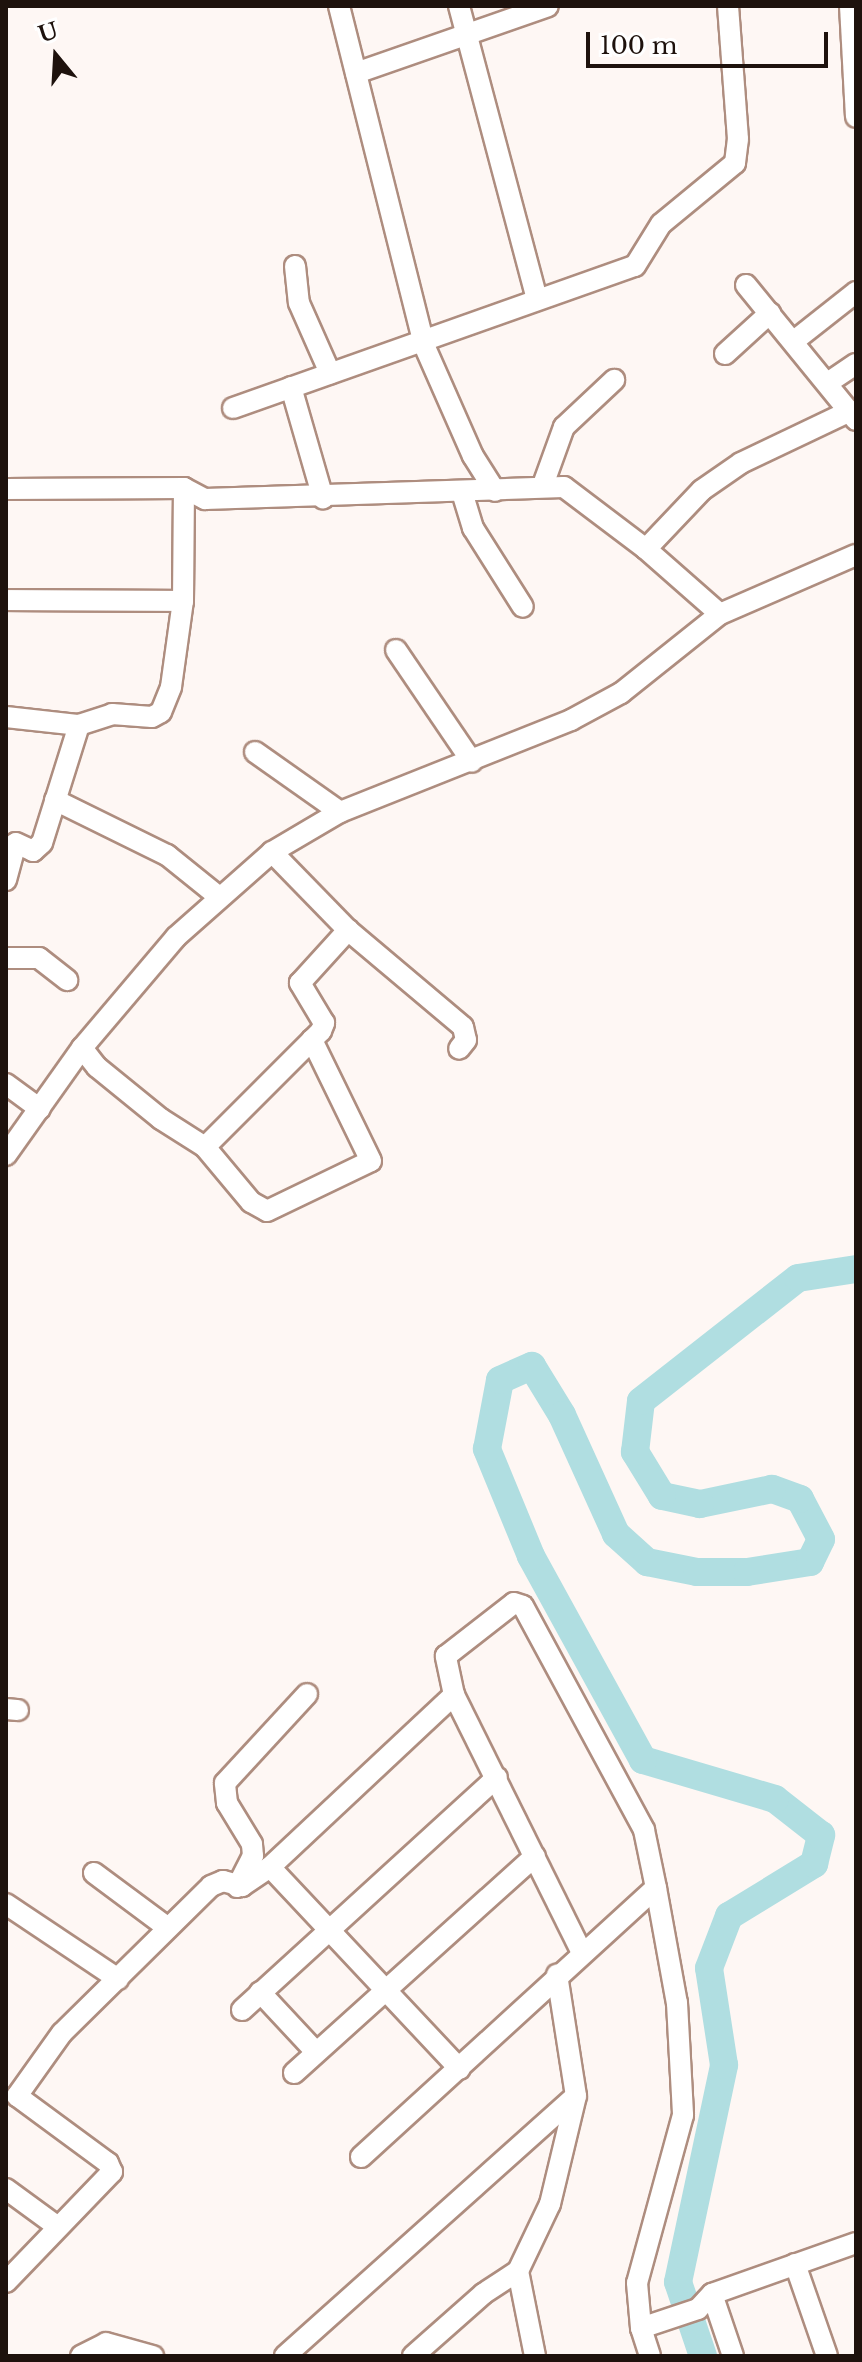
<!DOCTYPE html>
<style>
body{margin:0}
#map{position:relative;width:862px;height:2362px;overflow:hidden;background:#fef7f4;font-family:"Libre Baskerville",serif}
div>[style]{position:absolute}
.river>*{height:28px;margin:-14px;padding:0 14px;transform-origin:14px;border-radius:14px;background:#b0dee1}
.roads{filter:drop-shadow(2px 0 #ae8d7f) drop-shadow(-2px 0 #ae8d7f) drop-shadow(0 2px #ae8d7f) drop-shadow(0 -2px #ae8d7f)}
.street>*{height:20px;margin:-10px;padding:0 10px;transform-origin:10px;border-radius:10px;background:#fff}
span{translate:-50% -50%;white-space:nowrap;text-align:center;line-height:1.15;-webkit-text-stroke:6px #fff;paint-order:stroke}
.frame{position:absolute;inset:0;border:8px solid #1e120d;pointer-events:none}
.north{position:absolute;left:16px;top:16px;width:80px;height:80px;-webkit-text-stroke:6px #fff;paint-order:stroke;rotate:342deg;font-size:22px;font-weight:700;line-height:32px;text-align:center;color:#1e120d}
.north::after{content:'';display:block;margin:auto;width:28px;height:36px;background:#1e120d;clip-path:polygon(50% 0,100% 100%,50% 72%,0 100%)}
.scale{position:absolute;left:586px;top:32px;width:242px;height:36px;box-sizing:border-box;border:4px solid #1e120d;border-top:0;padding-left:10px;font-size:24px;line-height:28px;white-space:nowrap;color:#1e120d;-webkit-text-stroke:6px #fff;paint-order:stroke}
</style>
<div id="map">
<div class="river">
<div style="left:703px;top:2356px;width:78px;rotate:-108.7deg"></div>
<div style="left:678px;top:2282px;width:222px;rotate:-78deg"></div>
<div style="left:724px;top:2065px;width:98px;rotate:-98.8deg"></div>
<div style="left:709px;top:1968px;width:56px;rotate:-69deg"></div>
<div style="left:729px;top:1916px;width:100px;rotate:-31.5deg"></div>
<div style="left:814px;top:1864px;width:30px;rotate:-76deg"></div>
<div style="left:821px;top:1835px;width:58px;rotate:-142deg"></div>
<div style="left:775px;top:1799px;width:138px;rotate:-163.5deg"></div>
<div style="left:643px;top:1760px;width:233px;rotate:-118.8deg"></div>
<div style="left:531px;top:1556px;width:116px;rotate:-112.4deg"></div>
<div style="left:487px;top:1449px;width:70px;rotate:-79.3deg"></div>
<div style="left:500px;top:1380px;width:35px;rotate:-24deg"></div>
<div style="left:532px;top:1366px;width:57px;rotate:58.5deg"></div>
<div style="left:562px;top:1415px;width:131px;rotate:65.6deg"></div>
<div style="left:616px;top:1534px;width:42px;rotate:42.1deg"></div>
<div style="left:647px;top:1562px;width:51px;rotate:11.3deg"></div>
<div style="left:697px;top:1572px;width:50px"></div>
<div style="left:747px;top:1572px;width:64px;rotate:-9deg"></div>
<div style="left:810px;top:1562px;width:25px;rotate:-64deg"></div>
<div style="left:821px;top:1539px;width:45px;rotate:-117.7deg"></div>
<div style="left:800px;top:1499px;width:30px;rotate:-160deg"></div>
<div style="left:772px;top:1489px;width:74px;rotate:168.2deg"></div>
<div style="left:700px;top:1504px;width:39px;rotate:-168deg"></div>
<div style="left:662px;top:1496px;width:52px;rotate:-121.5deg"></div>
<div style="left:635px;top:1452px;width:51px;rotate:-83.3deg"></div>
<div style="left:641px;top:1401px;width:199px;rotate:-38.1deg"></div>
<div style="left:798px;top:1278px;width:59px;rotate:-8.8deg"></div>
</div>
<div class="roads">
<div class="street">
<div style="left:339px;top:6px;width:349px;rotate:75.9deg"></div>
<div style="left:424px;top:345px;width:121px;rotate:66.2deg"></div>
<div style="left:473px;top:456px;width:41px;rotate:57.8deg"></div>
<div style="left:459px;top:6px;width:303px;rotate:75.1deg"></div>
<div style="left:850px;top:6px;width:111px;rotate:86.9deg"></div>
<div style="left:356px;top:73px;width:203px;rotate:-19.2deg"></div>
<div style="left:295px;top:266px;width:37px;rotate:84deg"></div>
<div style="left:299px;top:303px;width:77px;rotate:66.1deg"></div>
<div style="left:746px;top:285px;width:174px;rotate:50.8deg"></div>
<div style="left:794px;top:341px;width:79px;rotate:-38.3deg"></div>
<div style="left:725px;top:354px;width:61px;rotate:-42.3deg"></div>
<div style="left:829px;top:382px;width:32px;rotate:-34deg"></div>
<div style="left:291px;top:387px;width:116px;rotate:73.9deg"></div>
<div style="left:233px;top:408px;width:426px;rotate:-19.5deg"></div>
<div style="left:635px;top:266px;width:49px;rotate:-58.2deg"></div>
<div style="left:661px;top:224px;width:96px;rotate:-39.5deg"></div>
<div style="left:735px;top:163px;width:24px;rotate:-83deg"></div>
<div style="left:738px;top:139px;width:133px;rotate:-94.3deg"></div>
<div style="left:543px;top:485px;width:62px;rotate:-70.1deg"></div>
<div style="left:564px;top:427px;width:69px;rotate:-43.2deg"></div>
<div style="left:6px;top:489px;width:178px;rotate:-0.3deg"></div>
<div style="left:184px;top:488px;width:24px;rotate:28deg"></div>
<div style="left:205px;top:499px;width:359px;rotate:-1.9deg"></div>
<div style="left:564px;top:487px;width:103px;rotate:37.1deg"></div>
<div style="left:646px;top:549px;width:98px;rotate:41.3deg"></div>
<div style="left:462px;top:492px;width:38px;rotate:73deg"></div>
<div style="left:473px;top:528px;width:93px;rotate:57.7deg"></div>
<div style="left:646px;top:549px;width:81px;rotate:-46.5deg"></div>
<div style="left:702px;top:490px;width:47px;rotate:-34.7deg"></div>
<div style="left:741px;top:463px;width:121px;rotate:-25.5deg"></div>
<div style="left:6px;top:600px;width:177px;rotate:0.3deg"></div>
<div style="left:396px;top:650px;width:135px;rotate:55.8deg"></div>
<div style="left:6px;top:717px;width:73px;rotate:6.3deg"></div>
<div style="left:255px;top:752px;width:104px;rotate:35.2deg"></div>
<div style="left:55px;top:800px;width:125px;rotate:26.2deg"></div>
<div style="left:167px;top:855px;width:67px;rotate:38.9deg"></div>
<div style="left:6px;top:880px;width:38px;rotate:-75deg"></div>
<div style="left:16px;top:843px;width:19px;rotate:25deg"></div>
<div style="left:33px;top:851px;width:12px;rotate:-42deg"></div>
<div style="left:42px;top:843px;width:124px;rotate:-72.6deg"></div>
<div style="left:79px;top:725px;width:35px;rotate:-18deg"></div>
<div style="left:112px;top:714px;width:40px;rotate:4.3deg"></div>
<div style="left:152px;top:717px;width:10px;rotate:-29deg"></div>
<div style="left:161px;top:712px;width:27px;rotate:-68deg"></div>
<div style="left:171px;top:687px;width:87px;rotate:-82.1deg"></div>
<div style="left:183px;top:601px;width:113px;rotate:-89.5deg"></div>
<div style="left:348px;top:930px;width:150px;rotate:40.1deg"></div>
<div style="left:463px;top:1027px;width:13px;rotate:77deg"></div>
<div style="left:466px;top:1040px;width:11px;rotate:128deg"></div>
<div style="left:6px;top:958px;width:33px"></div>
<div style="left:39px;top:958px;width:36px;rotate:38deg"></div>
<div style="left:82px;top:1048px;width:24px;rotate:52deg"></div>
<div style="left:97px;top:1067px;width:82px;rotate:39.1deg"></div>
<div style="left:161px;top:1119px;width:52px;rotate:32.5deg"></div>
<div style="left:205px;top:1147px;width:72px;rotate:50.1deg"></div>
<div style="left:251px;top:1202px;width:18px;rotate:29deg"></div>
<div style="left:267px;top:1211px;width:115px;rotate:-25.7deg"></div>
<div style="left:371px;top:1161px;width:135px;rotate:-116deg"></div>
<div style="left:6px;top:1084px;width:42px;rotate:36.3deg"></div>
<div style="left:205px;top:1147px;width:164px;rotate:-45deg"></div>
<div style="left:321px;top:1031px;width:9px;rotate:-69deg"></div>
<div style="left:324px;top:1023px;width:47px;rotate:-121deg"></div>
<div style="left:300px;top:983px;width:72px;rotate:-47.8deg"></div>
<div style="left:348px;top:930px;width:109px;rotate:-134.3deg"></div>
<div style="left:6px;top:1155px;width:131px;rotate:-54.6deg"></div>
<div style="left:82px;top:1048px;width:145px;rotate:-49.7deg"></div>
<div style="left:176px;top:937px;width:128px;rotate:-41.5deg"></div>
<div style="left:272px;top:852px;width:79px;rotate:-30.5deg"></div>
<div style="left:340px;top:812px;width:249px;rotate:-21.7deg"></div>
<div style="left:571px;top:720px;width:57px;rotate:-28.4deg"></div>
<div style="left:621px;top:693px;width:127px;rotate:-38.6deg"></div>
<div style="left:720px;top:614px;width:148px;rotate:-23.5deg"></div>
<div style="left:454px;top:1695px;width:40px;rotate:-102deg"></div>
<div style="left:446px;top:1656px;width:86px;rotate:-37.9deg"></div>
<div style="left:514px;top:1603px;width:9px;rotate:18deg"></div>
<div style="left:523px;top:1606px;width:255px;rotate:61.6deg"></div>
<div style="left:644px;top:1830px;width:59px;rotate:78.3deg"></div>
<div style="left:6px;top:1709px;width:12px;rotate:5deg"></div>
<div style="left:270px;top:1867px;width:277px;rotate:46.8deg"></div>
<div style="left:94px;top:1873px;width:92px;rotate:36.6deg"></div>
<div style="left:237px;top:1887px;width:35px;rotate:-63deg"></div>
<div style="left:253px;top:1856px;width:12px;rotate:-95deg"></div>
<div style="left:252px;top:1844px;width:48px;rotate:-121.4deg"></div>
<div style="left:227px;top:1803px;width:20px;rotate:-96deg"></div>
<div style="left:225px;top:1783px;width:121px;rotate:-47.3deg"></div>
<div style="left:6px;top:1904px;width:135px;rotate:33.8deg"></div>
<div style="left:260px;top:1992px;width:82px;rotate:47deg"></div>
<div style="left:242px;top:2010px;width:345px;rotate:-42.4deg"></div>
<div style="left:294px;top:2073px;width:324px;rotate:-42deg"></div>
<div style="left:361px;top:2157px;width:399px;rotate:-42.4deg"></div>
<div style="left:656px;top:1888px;width:117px;rotate:79.7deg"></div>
<div style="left:677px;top:2003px;width:112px;rotate:86.9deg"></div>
<div style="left:683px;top:2115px;width:174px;rotate:105.3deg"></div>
<div style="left:637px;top:2283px;width:45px;rotate:84.9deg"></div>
<div style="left:641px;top:2328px;width:60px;rotate:-18.4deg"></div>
<div style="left:698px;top:2309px;width:21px;rotate:-47deg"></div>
<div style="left:6px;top:2189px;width:64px;rotate:36.2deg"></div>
<div style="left:795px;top:2264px;width:97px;rotate:70.8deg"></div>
<div style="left:6px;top:2282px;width:153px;rotate:-46.1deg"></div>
<div style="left:112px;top:2172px;width:10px;rotate:-114deg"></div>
<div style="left:108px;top:2163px;width:113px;rotate:-143.6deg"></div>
<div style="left:17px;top:2096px;width:77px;rotate:-54.5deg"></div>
<div style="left:62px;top:2033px;width:209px;rotate:-44.6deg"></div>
<div style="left:211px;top:1886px;width:13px;rotate:-23deg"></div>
<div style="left:223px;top:1881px;width:20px;rotate:15deg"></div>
<div style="left:242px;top:1886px;width:34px;rotate:-34deg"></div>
<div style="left:270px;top:1867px;width:252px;rotate:-43.1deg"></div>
<div style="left:454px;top:1695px;width:286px;rotate:63.6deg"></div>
<div style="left:641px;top:2328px;width:29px;rotate:72deg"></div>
<div style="left:81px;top:2356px;width:28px;rotate:-27deg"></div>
<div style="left:106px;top:2343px;width:49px;rotate:15.5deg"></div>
<div style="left:285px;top:2356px;width:390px;rotate:-41.8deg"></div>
<div style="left:413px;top:2356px;width:94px;rotate:-41.5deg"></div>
<div style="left:483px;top:2294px;width:42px;rotate:-33.3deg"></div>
<div style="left:535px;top:2356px;width:87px;rotate:-101.3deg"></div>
<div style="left:518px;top:2271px;width:74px;rotate:-64.5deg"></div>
<div style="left:550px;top:2204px;width:111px;rotate:-76.5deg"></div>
<div style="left:576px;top:2096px;width:123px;rotate:-98.9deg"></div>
<div style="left:733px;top:2356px;width:65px;rotate:-108.7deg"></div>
<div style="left:712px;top:2294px;width:153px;rotate:-19.5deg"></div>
</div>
</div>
<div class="frame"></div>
<div class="north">U</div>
<div class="scale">100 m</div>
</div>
